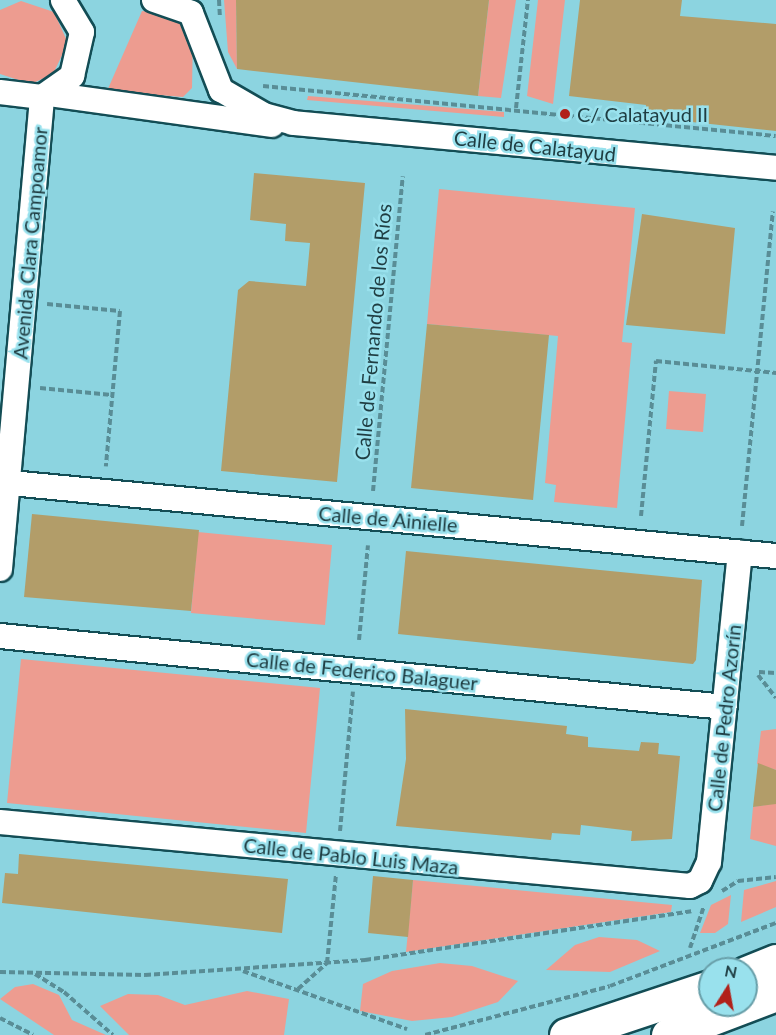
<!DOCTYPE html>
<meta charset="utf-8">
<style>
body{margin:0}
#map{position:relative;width:776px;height:1035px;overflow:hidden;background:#8cd4e0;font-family:Lato,sans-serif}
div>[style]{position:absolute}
.green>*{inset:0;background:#ed9c90}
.building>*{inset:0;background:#b29d69}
.path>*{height:4px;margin-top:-2px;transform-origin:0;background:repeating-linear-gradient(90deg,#598d96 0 6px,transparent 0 9px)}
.roads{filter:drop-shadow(2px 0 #134d55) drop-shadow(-2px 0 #134d55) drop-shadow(0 2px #134d55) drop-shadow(0 -2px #134d55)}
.street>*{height:24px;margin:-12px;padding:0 12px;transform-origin:12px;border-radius:12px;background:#fff}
.primary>*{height:33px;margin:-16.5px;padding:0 16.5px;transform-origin:16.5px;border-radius:16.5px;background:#fff}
.dots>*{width:16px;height:16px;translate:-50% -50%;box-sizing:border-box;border:3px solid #99e1ed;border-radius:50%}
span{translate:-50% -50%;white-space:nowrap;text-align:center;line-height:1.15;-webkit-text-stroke:5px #99e1ed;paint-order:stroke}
.poi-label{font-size:20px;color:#1f3d42}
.left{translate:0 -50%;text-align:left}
.street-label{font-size:20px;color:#1f3d42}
.north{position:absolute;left:698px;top:957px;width:60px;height:60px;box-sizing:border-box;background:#99e1ed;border:2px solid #689fa9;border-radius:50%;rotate:11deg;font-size:16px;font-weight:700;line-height:24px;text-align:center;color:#1f3d42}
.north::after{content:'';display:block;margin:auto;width:21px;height:27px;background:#b1211a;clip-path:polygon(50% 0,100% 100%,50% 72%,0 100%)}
</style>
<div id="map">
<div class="green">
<div style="clip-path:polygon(224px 0,236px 0,237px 69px,228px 52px)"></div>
<div style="clip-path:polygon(489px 0,516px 0,501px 98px,478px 96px)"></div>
<div style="clip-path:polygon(538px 0,565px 0,553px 104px,527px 96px)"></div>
<div style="clip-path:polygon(21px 1px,54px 12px,68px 43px,53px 74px,31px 84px,0 74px,0 10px)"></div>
<div style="clip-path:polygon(142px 11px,180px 15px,193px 35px,192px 88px,183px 97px,107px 91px)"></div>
<div style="clip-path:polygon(308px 96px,504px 112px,504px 117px,307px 100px)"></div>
<div style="clip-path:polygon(439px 189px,635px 208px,622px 342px,632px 343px,617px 508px,554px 502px,556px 485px,545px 483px,558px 336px,427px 324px)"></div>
<div style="clip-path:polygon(669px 391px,706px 394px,703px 432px,666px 429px)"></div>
<div style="clip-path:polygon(198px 532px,332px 545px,325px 625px,191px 613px)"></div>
<div style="clip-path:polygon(21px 659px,320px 688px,306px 833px,7px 803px)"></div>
<div style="clip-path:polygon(776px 729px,776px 770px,757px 764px,761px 731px)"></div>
<div style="clip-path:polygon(776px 803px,776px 846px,750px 839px,753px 807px)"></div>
<div style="clip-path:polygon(413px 880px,672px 905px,671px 912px,406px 952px)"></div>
<div style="clip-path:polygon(776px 881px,776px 907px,741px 922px,744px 890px)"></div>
<div style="clip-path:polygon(731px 895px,728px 924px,715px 933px,700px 933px,711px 905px)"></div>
<div style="clip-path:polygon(599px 937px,637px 940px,660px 951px,610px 972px,546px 970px,575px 945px)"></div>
<div style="clip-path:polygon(440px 963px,472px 966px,518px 981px,498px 1002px,452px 1017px,412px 1021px,360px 1011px,363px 984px,392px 971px)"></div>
<div style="clip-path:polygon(33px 984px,59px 995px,72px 1020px,106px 1035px,54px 1035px,0 999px,15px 987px)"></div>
<div style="clip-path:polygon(247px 991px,289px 999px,284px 1035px,129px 1035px,100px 1006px,128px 994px,158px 995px,185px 1005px)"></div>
</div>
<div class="building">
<div style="clip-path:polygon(236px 0,489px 0,478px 96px,237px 69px)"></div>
<div style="clip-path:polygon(580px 0,682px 0,680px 16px,776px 24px,776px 131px,645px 117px,646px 105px,569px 96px)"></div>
<div style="clip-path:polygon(254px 173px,365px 183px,337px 482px,221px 471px,238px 290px,249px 281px,306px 286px,310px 243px,285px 241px,286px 224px,250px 220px)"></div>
<div style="clip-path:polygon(642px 214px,735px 228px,725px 334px,626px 325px)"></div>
<div style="clip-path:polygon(427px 324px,549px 335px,533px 500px,411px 488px)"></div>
<div style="clip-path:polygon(32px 514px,199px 530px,191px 611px,24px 597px)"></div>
<div style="clip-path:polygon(406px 551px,702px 580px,696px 660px,693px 664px,398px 634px)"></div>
<div style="clip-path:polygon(405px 709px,567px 726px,566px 734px,588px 737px,588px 747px,639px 751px,641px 742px,659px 743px,658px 754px,680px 756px,672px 839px,631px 841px,632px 831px,581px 825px,580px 835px,552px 833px,551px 840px,396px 826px,406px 759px)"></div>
<div style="clip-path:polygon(758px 763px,776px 770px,776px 804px,753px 807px)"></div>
<div style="clip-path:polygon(19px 854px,288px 879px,282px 933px,2px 903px,5px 873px,18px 874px)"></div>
<div style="clip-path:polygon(373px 876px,413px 880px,408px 937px,368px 933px)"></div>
</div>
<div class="path">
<div style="left:219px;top:0;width:17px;rotate:87deg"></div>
<div style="left:263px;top:86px;width:515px;rotate:5.57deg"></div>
<div style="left:516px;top:108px;width:109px;rotate:-83.7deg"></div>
<div style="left:47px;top:304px;width:73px;rotate:5.5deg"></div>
<div style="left:120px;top:311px;width:156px;rotate:95.2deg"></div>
<div style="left:40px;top:388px;width:72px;rotate:5.6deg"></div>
<div style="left:373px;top:491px;width:316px;rotate:-84.6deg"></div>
<div style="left:641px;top:516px;width:156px;rotate:-84.5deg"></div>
<div style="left:656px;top:361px;width:121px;rotate:5.7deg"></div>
<div style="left:742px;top:526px;width:316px;rotate:-84.4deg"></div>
<div style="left:359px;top:640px;width:95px;rotate:-84.6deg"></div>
<div style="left:759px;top:672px;width:17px;rotate:3deg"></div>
<div style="left:758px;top:675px;width:29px;rotate:52deg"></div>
<div style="left:340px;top:831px;width:140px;rotate:-84.7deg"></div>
<div style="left:722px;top:891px;width:19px;rotate:-32deg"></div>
<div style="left:738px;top:881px;width:38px;rotate:-6deg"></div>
<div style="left:690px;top:948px;width:44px;rotate:-71.6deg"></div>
<div style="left:243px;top:971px;width:174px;rotate:19.5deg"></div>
<div style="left:0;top:972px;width:145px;rotate:1.2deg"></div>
<div style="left:145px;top:975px;width:221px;rotate:-3.9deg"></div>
<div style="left:365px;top:960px;width:330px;rotate:-8.5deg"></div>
<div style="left:35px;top:974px;width:34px;rotate:32deg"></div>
<div style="left:64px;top:992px;width:65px;rotate:41.3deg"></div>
<div style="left:298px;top:989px;width:39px;rotate:-42deg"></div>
<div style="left:327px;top:963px;width:88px;rotate:-84.2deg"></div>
<div style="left:0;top:1018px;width:37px;rotate:27deg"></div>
<div style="left:425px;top:1035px;width:191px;rotate:-14.8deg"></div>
<div style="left:610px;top:986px;width:178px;rotate:-20.8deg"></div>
</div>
<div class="roads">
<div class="street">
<div style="left:154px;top:0;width:39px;rotate:19deg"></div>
<div style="left:191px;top:13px;width:83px;rotate:68.7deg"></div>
<div style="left:221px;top:90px;width:50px;rotate:30.2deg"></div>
<div style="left:264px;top:115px;width:30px;rotate:15deg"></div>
<div style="left:293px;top:123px;width:485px;rotate:5.3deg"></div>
<div style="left:0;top:92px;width:42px;rotate:6.8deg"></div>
<div style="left:42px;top:97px;width:37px;rotate:-35deg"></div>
<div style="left:72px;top:76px;width:45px;rotate:-77.2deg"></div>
<div style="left:82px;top:32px;width:37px;rotate:-121deg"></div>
<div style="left:49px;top:94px;width:225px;rotate:7.9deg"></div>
<div style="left:0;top:482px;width:780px;rotate:5.45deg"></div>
<div style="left:0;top:569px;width:474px;rotate:-84.9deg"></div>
<div style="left:0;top:636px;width:728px;rotate:5.59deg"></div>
<div style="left:0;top:822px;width:693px;rotate:5.3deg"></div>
<div style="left:690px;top:886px;width:11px;rotate:-27deg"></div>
<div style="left:700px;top:881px;width:21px;rotate:-65deg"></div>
<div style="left:709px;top:862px;width:311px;rotate:-84.3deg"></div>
</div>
<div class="primary">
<div style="left:746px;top:973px;width:32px;rotate:-22deg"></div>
<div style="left:566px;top:1035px;width:152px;rotate:-18.4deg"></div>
<div style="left:668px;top:1035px;width:116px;rotate:-20.8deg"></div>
</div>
</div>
<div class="dots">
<div style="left:565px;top:114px;background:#b1211a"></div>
</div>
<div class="poi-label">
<span class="left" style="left:577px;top:114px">C/ Calatayud II</span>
</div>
<div class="street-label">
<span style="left:535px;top:146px;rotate:6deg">Calle de Calatayud</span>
<span style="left:30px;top:243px;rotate:-85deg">Avenida Clara Campoamor</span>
<span style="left:373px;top:332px;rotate:-85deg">Calle de Fernando de los Ríos</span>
<span style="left:388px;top:519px;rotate:5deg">Calle de Ainielle</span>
<span style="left:362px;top:671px;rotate:6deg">Calle de Federico Balaguer</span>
<span style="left:724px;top:718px;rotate:-84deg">Calle de Pedro Azorín</span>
<span style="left:351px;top:856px;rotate:6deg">Calle de Pablo Luis Maza</span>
</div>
<div class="north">N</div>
</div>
